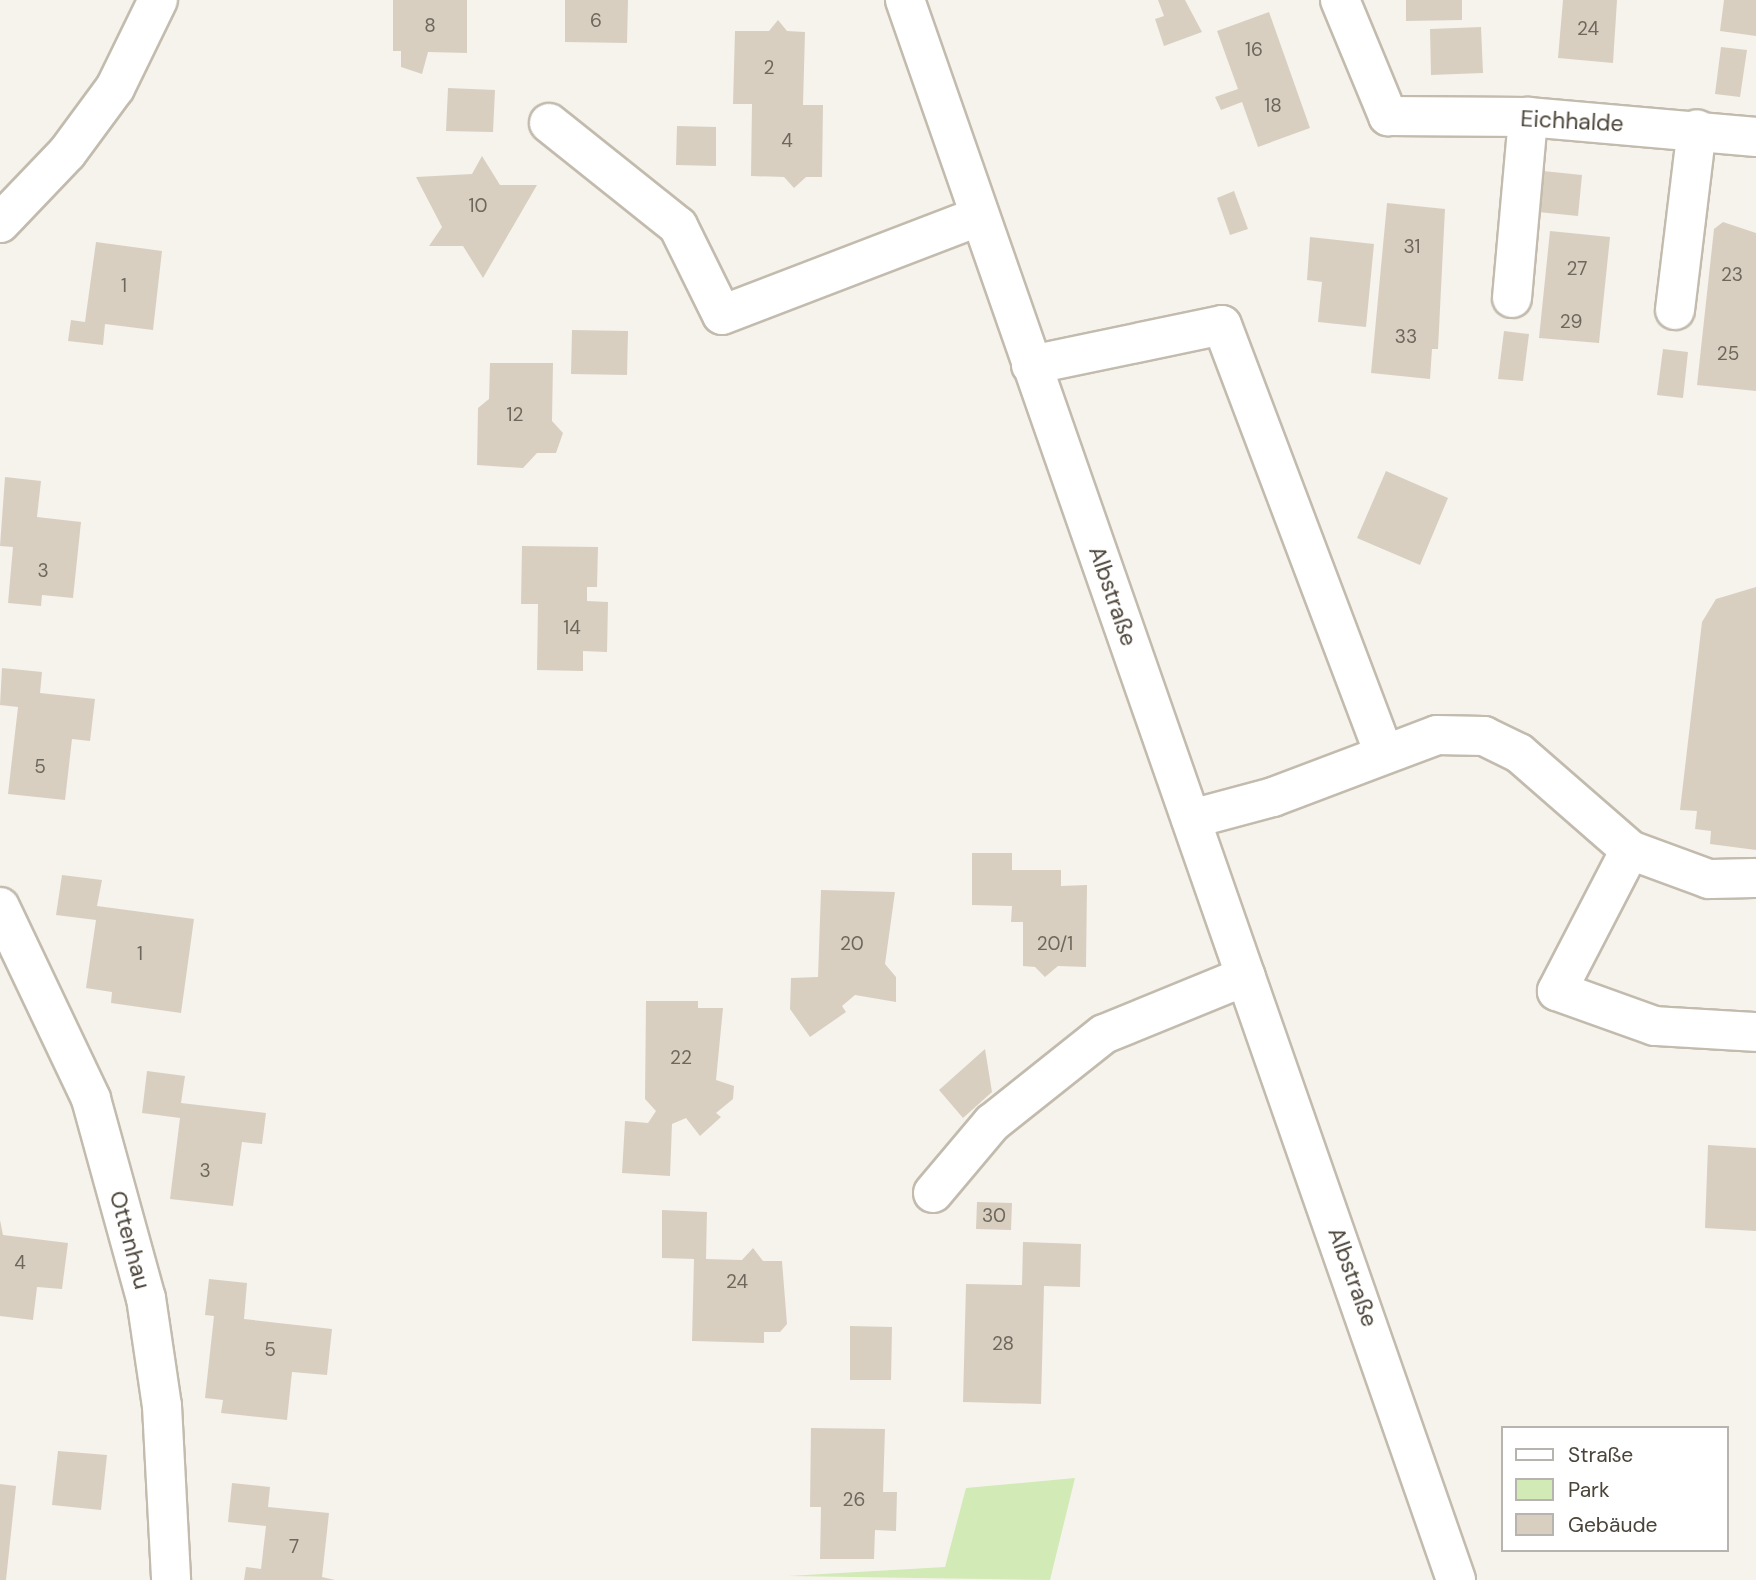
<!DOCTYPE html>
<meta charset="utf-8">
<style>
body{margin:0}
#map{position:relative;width:1756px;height:1580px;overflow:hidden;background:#f6f3ec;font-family:"DM Sans",sans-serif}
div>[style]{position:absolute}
.green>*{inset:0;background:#d2eab5}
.building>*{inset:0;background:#d8cfc1}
.roads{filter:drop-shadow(2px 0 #c2bbae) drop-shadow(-2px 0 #c2bbae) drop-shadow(0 2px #c2bbae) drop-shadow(0 -2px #c2bbae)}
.minor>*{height:38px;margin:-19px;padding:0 19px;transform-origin:19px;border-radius:19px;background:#fff}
span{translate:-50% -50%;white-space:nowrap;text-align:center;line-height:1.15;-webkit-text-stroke:5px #fff;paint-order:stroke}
.number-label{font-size:19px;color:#6e675b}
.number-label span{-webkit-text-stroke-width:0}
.street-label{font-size:23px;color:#4b4439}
.legend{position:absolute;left:1501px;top:1426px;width:228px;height:126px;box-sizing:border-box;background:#fff;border:2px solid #b7b4b0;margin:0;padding:9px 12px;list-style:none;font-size:21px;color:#4b4439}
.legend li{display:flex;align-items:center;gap:14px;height:35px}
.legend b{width:35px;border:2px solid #b7b4b0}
</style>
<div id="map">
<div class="green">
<div style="clip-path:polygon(1075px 1478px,1050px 1580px,788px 1576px,945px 1567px,966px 1488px)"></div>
</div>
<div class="building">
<div style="clip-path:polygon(393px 0,467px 0,467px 53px,428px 52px,422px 74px,401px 67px,401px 51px,393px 51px)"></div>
<div style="clip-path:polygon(565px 0,628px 0,627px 43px,565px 42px)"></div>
<div style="clip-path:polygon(1158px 0,1185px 0,1202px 32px,1164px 46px,1155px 19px,1164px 16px)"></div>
<div style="clip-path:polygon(1406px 0,1462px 0,1462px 20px,1406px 21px)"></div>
<div style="clip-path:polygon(1563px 0,1617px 0,1613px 63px,1558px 58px)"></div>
<div style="clip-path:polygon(1724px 0,1756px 0,1756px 36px,1720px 31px)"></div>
<div style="clip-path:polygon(1269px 12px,1310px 128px,1258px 147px,1242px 102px,1221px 110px,1215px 97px,1238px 89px,1217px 31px)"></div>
<div style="clip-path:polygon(778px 20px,787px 31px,805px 32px,803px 105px,823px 105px,822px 177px,806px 177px,794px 188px,784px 177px,751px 176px,752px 104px,733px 104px,735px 31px,769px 31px)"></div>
<div style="clip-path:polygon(1481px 27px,1483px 73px,1431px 75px,1430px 29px)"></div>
<div style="clip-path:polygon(1721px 47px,1747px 50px,1740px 97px,1715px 94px)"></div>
<div style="clip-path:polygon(448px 88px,495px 90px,493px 132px,446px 131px)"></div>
<div style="clip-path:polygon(677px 126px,716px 127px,716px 166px,676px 165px)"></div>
<div style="clip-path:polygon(482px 156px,500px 185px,537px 185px,483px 278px,463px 246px,429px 246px,442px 227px,416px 177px,472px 174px)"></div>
<div style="clip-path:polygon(1543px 171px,1582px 175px,1578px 216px,1538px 212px)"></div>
<div style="clip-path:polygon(1234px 191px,1248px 229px,1230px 235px,1217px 198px)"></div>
<div style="clip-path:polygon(1387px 203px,1445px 209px,1438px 349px,1432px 349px,1430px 379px,1371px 373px)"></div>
<div style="clip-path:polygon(1723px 222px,1756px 233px,1756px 391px,1697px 385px,1714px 229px)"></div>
<div style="clip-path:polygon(1550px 231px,1610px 237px,1599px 343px,1539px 338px)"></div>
<div style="clip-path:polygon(1310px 237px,1374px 244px,1366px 327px,1318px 322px,1322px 282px,1307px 280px)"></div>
<div style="clip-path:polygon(96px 242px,162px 251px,153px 330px,105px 324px,103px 345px,68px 341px,71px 320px,85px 322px)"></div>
<div style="clip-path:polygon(572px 330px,628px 331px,627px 375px,571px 374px)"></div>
<div style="clip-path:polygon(1504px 331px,1529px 334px,1523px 381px,1498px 379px)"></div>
<div style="clip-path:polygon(1663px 349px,1688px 352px,1683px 398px,1657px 395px)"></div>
<div style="clip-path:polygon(490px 363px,553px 363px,552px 421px,563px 433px,556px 453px,537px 453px,523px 468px,477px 465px,478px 408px,489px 399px)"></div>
<div style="clip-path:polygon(1386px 471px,1448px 498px,1420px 565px,1357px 538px)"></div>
<div style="clip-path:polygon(5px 477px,41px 481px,37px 517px,81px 522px,73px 598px,42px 595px,41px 606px,8px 603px,13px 547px,0 546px)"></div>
<div style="clip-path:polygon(522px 546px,598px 547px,597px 587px,587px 587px,587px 601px,608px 602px,607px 652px,583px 651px,583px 671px,537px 670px,538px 604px,521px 604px)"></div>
<div style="clip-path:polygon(1756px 587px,1756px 850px,1710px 844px,1711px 831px,1695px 829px,1697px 811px,1680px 810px,1702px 622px,1716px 599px)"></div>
<div style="clip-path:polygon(2px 668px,42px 672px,40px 693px,95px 699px,90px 741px,72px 739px,65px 800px,8px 794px,18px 707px,0 705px)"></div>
<div style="clip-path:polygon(972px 853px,1012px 853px,1012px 870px,1061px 870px,1061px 886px,1087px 885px,1086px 967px,1058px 966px,1045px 977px,1035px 967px,1023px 966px,1023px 922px,1011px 922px,1012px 906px,972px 905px)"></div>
<div style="clip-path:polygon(62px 875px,102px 880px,97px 906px,194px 919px,181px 1013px,111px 1003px,112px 992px,86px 988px,96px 920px,56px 915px)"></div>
<div style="clip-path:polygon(821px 890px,895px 892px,885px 964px,896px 977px,896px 1002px,855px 995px,842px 1006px,846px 1012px,810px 1037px,790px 1009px,791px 978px,818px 977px)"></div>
<div style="clip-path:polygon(646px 1001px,698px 1001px,698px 1008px,723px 1008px,716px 1080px,734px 1086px,733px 1099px,716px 1113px,721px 1117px,700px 1136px,686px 1118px,672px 1124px,670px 1176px,622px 1173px,625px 1121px,648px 1123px,656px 1111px,645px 1099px)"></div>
<div style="clip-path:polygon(985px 1049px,992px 1092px,963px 1118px,939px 1090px)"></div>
<div style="clip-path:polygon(147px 1071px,185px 1076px,181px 1103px,266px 1113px,262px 1144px,242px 1142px,233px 1206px,170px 1199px,180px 1118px,142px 1113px)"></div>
<div style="clip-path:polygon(1708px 1145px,1756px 1148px,1756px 1231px,1705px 1228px)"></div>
<div style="clip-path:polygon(977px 1202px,1012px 1203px,1011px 1230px,976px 1229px)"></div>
<div style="clip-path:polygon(662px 1210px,707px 1212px,706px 1259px,742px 1260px,753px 1248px,763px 1261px,782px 1261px,787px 1324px,780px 1332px,764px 1332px,764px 1343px,692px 1341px,694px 1259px,662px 1258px)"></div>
<div style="clip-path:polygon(0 1220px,3px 1235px,68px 1243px,62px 1289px,37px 1287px,33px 1320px,0 1316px)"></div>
<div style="clip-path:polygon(1023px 1242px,1081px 1244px,1080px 1287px,1044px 1286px,1041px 1404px,963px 1402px,966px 1284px,1022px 1285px)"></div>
<div style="clip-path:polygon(209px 1279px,247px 1283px,244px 1319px,332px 1329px,327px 1375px,292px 1372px,287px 1420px,221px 1413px,223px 1400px,205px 1398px,214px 1316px,205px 1315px)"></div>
<div style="clip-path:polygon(850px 1326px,892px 1327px,891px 1380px,850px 1380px)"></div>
<div style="clip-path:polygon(811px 1428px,885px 1429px,883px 1492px,897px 1492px,896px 1531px,875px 1530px,874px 1559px,820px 1559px,821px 1507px,810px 1507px)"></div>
<div style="clip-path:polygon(58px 1451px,107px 1455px,101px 1510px,52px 1505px)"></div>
<div style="clip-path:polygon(232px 1483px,270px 1487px,268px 1507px,329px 1513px,322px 1577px,335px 1580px,244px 1580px,246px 1567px,261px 1569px,266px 1526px,228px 1522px)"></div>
<div style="clip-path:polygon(0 1484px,16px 1486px,6px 1580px,0 1580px)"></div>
</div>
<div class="roads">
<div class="minor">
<div style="left:905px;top:0;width:1673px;rotate:70.77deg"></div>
<div style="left:1340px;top:0;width:126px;rotate:67.5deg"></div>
<div style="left:1388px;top:116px;width:140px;rotate:0.4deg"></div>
<div style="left:1528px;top:117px;width:229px;rotate:5deg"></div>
<div style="left:549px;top:123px;width:165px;rotate:38.6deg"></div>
<div style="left:678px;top:226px;width:99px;rotate:63.7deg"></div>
<div style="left:722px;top:315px;width:273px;rotate:-21deg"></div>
<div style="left:0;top:223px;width:97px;rotate:-46.3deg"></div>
<div style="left:67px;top:153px;width:81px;rotate:-53.6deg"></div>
<div style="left:115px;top:88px;width:98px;rotate:-64deg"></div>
<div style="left:1512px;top:298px;width:182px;rotate:-84.9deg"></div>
<div style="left:1675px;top:310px;width:182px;rotate:-83.1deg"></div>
<div style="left:1031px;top:365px;width:195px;rotate:-11.8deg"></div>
<div style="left:1222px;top:325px;width:459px;rotate:69.3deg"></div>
<div style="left:1191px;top:819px;width:85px;rotate:-15deg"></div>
<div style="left:1273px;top:797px;width:175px;rotate:-20.7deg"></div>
<div style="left:1437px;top:735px;width:47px;rotate:1.2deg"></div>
<div style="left:1484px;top:736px;width:39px;rotate:26deg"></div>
<div style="left:1519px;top:753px;width:147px;rotate:41.1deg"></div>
<div style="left:1630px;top:850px;width:159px;rotate:117.4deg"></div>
<div style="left:1557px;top:991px;width:104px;rotate:19.7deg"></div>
<div style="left:1655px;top:1026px;width:101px;rotate:3.4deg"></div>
<div style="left:1630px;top:850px;width:84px;rotate:20.2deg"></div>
<div style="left:1709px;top:879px;width:47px;rotate:-1.2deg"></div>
<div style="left:0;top:907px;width:212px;rotate:64.6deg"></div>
<div style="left:91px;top:1099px;width:206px;rotate:74.6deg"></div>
<div style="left:146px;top:1298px;width:109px;rotate:81.6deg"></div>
<div style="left:162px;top:1406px;width:174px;rotate:87deg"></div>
<div style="left:933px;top:1193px;width:92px;rotate:-49.9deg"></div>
<div style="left:992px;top:1123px;width:143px;rotate:-38.5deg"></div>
<div style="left:1104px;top:1034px;width:153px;rotate:-22.2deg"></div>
</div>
</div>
<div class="number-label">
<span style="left:596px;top:21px">6</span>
<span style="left:430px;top:26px">8</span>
<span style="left:1588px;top:29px">24</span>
<span style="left:1254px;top:50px">16</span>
<span style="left:769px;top:68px">2</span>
<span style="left:1273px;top:106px">18</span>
<span style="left:787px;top:141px">4</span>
<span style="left:478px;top:206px">10</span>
<span style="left:1412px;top:247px">31</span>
<span style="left:1577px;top:269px">27</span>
<span style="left:1732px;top:275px">23</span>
<span style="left:124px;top:286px">1</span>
<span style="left:1571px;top:322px">29</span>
<span style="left:1406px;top:337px">33</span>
<span style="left:1728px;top:354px">25</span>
<span style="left:515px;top:415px">12</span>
<span style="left:43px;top:571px">3</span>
<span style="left:572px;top:628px">14</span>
<span style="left:40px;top:767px">5</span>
<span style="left:852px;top:944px">20</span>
<span style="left:1055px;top:944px">20/1</span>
<span style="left:140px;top:954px">1</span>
<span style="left:681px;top:1058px">22</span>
<span style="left:205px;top:1171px">3</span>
<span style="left:994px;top:1216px">30</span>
<span style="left:20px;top:1263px">4</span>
<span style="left:737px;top:1282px">24</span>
<span style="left:1003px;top:1344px">28</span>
<span style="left:270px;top:1350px">5</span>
<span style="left:854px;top:1500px">26</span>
<span style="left:294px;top:1547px">7</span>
</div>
<div class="street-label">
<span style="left:1572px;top:121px;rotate:3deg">Eichhalde</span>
<span style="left:1113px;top:596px;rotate:71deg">Albstraße</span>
<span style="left:130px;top:1240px;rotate:75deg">Ottenhau</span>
<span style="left:1353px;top:1277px;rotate:70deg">Albstraße</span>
</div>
<ul class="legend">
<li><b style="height:9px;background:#fff"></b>Straße</li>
<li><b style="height:19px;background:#d2eab5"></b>Park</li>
<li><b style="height:19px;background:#d8cfc1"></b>Gebäude</li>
</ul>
</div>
